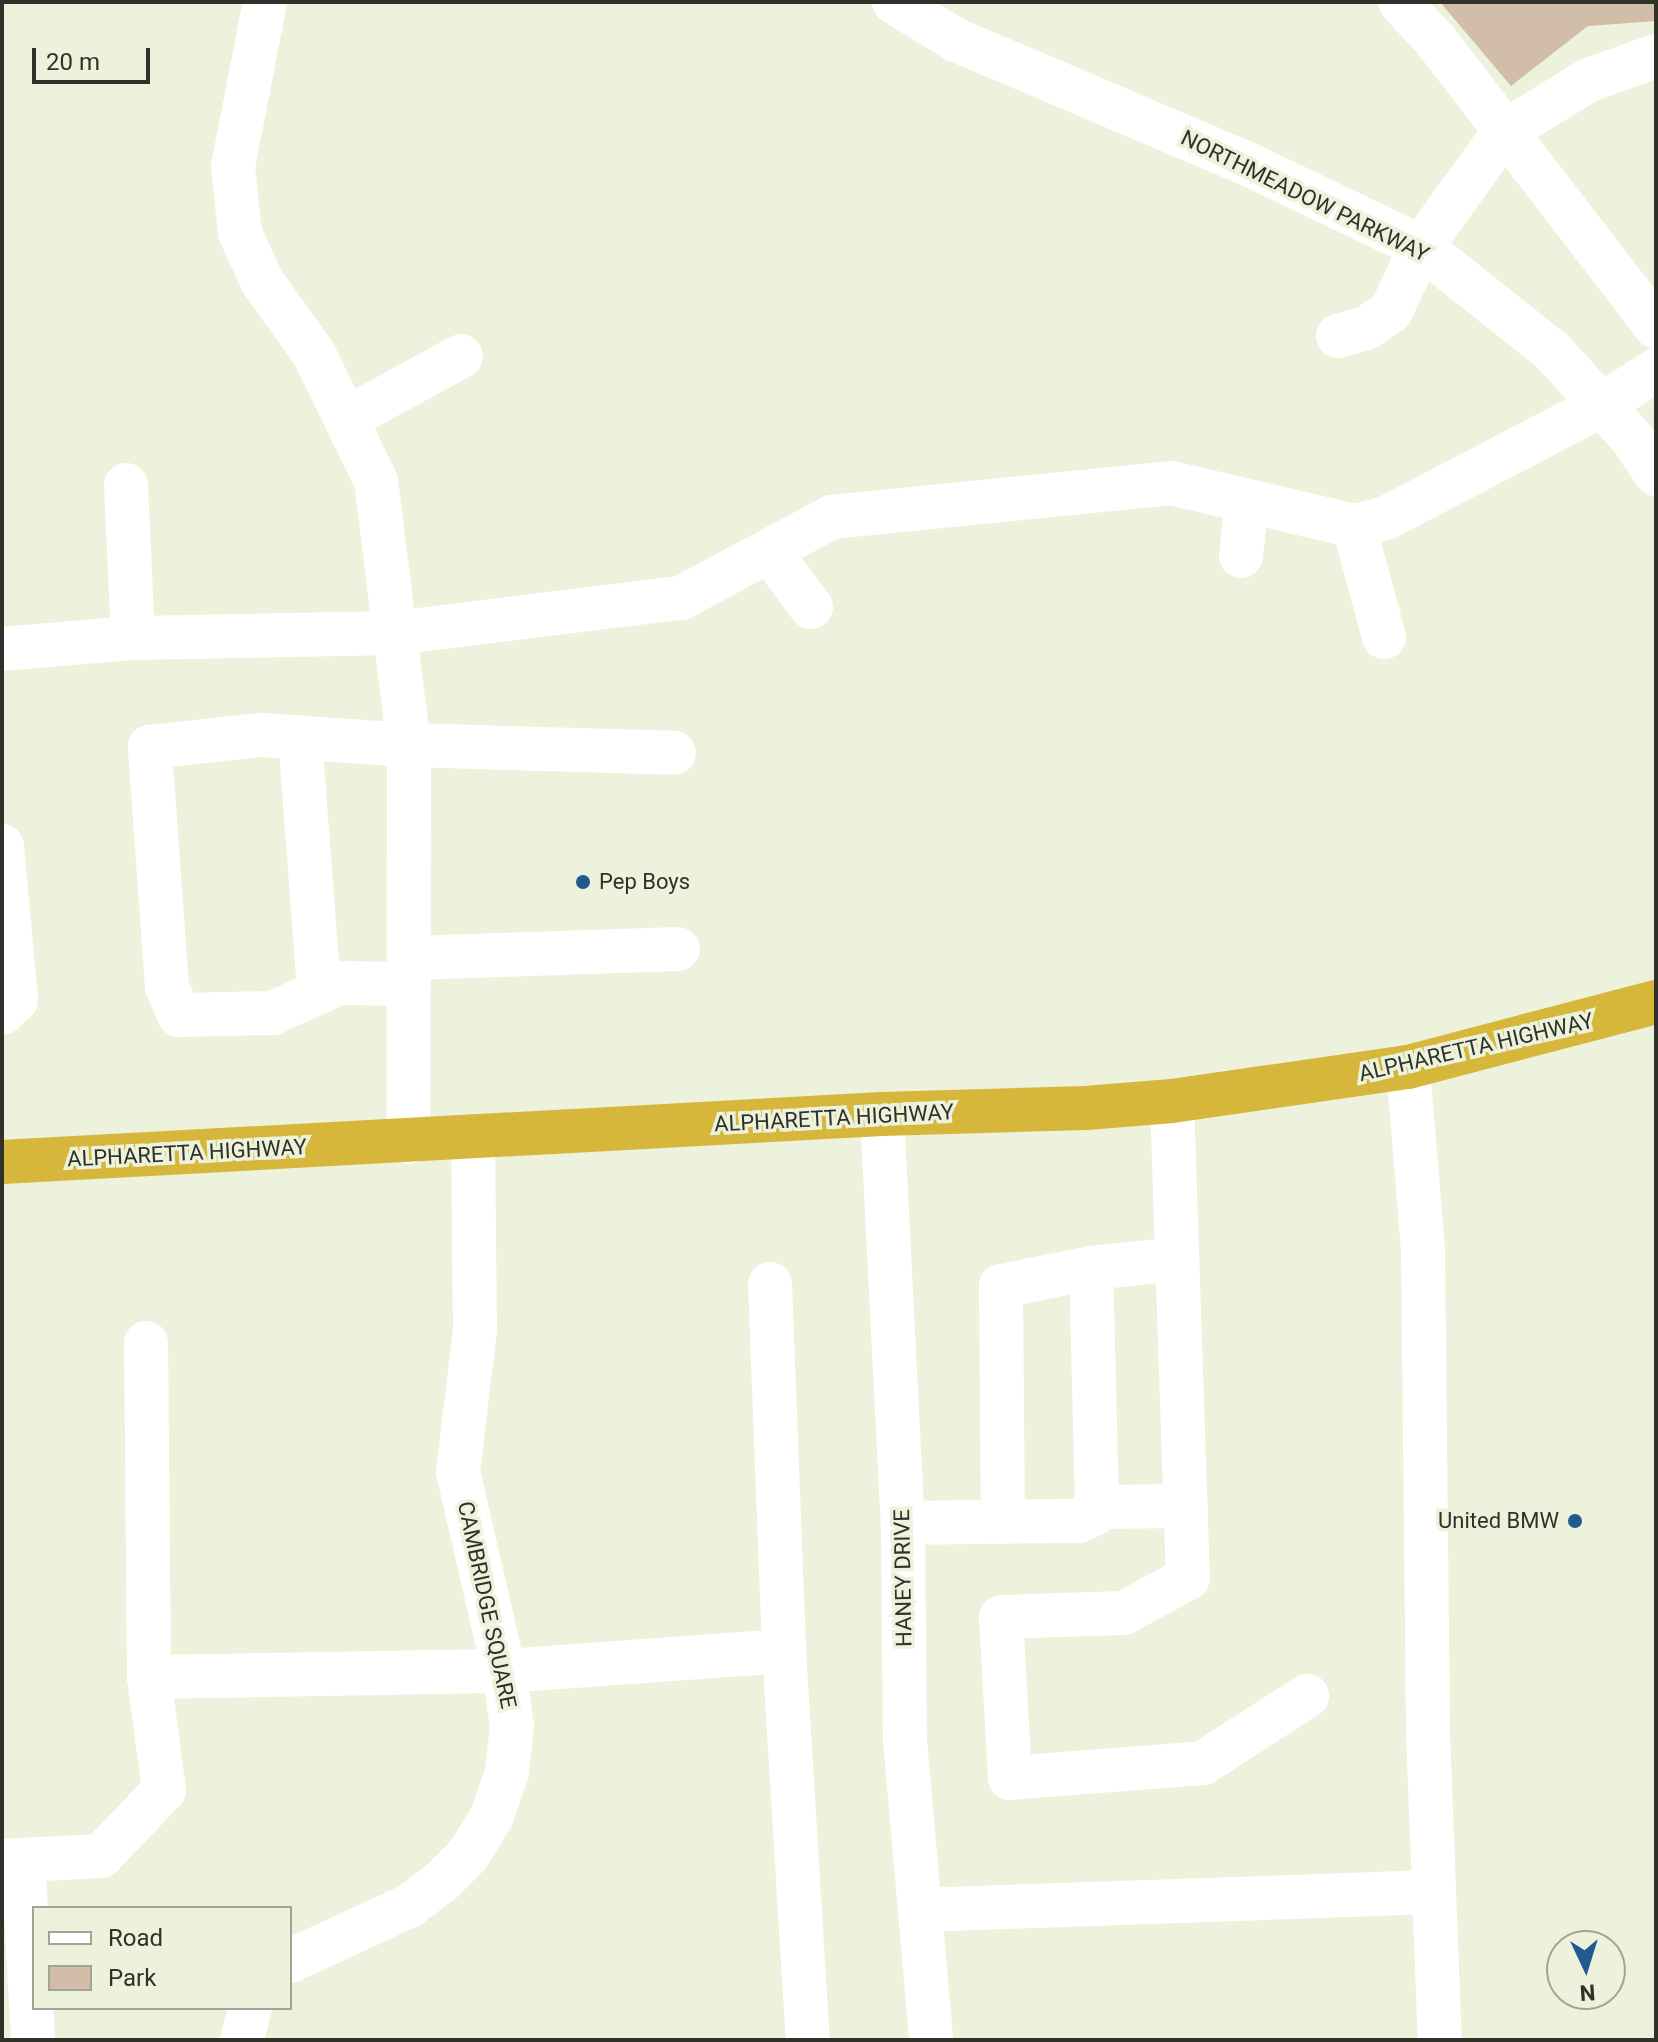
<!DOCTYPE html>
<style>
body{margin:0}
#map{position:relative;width:1658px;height:2042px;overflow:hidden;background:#ecf2dc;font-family:Roboto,sans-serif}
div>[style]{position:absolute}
.green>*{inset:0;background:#d2bda8}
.minor>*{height:44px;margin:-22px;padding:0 22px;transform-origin:22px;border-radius:22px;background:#fff}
.highway>*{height:44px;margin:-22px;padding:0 22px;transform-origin:22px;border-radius:22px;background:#d7b73b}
.dots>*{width:22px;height:22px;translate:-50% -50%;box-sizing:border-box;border:4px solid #ecf2dc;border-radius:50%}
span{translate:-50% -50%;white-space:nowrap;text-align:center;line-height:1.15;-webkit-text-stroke:7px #ecf2dc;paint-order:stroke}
.street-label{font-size:22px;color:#30322a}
.poi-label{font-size:22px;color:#30322a}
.left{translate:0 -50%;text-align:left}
.right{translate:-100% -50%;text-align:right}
.frame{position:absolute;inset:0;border:4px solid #30322a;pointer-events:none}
.legend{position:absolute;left:32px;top:1906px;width:260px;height:104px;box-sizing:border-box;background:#ecf2dc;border:2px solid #a1a595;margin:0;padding:10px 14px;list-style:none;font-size:24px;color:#30322a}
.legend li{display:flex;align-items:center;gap:16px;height:40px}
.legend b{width:40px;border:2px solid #a1a595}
.north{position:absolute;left:1546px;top:1930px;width:80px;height:80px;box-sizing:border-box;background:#ecf2dc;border:2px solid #a1a595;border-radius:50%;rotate:176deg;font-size:22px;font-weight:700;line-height:32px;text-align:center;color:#30322a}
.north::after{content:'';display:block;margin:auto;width:28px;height:36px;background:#215990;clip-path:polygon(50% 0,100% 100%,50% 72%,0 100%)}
.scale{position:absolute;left:32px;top:48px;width:118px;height:36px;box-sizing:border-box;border:4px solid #30322a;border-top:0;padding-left:10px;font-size:24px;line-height:28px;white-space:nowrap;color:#30322a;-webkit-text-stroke:6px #ecf2dc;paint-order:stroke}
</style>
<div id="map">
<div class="green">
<div style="clip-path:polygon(1440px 2px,1656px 2px,1656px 21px,1588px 26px,1511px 86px)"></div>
</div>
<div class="minor">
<div style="left:265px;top:2px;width:168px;rotate:101deg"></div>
<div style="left:233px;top:167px;width:66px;rotate:83.9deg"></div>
<div style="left:240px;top:233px;width:53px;rotate:65.4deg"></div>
<div style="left:262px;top:281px;width:90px;rotate:54.5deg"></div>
<div style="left:314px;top:354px;width:141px;rotate:64deg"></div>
<div style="left:376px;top:481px;width:266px;rotate:82.9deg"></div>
<div style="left:409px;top:745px;width:397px;rotate:90.1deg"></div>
<div style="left:894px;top:2px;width:73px;rotate:31.5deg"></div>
<div style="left:956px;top:40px;width:319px;rotate:23deg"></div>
<div style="left:1250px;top:165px;width:190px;rotate:25.6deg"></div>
<div style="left:1421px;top:247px;width:167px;rotate:38.4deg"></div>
<div style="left:1552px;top:351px;width:117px;rotate:47.4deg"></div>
<div style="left:1631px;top:437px;width:45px;rotate:56deg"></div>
<div style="left:1400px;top:2px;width:53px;rotate:47.3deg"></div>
<div style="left:1436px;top:41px;width:361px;rotate:52.4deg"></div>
<div style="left:1338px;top:336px;width:29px;rotate:-16deg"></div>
<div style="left:1366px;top:328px;width:30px;rotate:-34deg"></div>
<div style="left:1391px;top:311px;width:71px;rotate:-64.9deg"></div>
<div style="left:1421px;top:247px;width:142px;rotate:-54.2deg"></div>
<div style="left:1504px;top:132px;width:100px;rotate:-31.5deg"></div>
<div style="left:1589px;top:80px;width:71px;rotate:-19.7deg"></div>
<div style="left:346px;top:419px;width:131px;rotate:-28.7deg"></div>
<div style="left:126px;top:485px;width:153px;rotate:87.4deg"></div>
<div style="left:769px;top:551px;width:70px;rotate:53.1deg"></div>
<div style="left:1241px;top:556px;width:55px;rotate:-83.8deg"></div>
<div style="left:1384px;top:637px;width:115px;rotate:-105.1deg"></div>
<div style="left:1354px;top:526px;width:33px;rotate:-14deg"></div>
<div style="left:1386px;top:518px;width:244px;rotate:-27.6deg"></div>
<div style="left:1602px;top:405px;width:64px;rotate:-32.9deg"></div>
<div style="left:2px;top:649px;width:131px;rotate:-4.8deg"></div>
<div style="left:133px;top:638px;width:261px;rotate:-1.1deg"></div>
<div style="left:394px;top:633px;width:289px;rotate:-7deg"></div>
<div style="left:681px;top:598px;width:171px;rotate:-28.2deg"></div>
<div style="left:832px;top:517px;width:341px;rotate:-5.7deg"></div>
<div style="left:1171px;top:483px;width:188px;rotate:13.2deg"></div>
<div style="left:300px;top:737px;width:256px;rotate:85.7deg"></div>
<div style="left:2px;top:846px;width:155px;rotate:84.8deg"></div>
<div style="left:16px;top:1000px;width:19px;rotate:137deg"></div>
<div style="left:409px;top:958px;width:269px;rotate:-1.9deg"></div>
<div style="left:409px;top:984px;width:70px;rotate:-179.2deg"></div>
<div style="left:339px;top:983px;width:72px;rotate:155.6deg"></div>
<div style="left:273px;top:1013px;width:94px;rotate:178.8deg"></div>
<div style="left:179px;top:1015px;width:30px;rotate:-113deg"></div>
<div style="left:167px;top:987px;width:241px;rotate:-94.1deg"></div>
<div style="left:150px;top:747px;width:112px;rotate:-6.2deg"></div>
<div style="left:261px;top:735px;width:148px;rotate:3.9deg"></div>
<div style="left:409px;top:745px;width:265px;rotate:1.7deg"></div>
<div style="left:1408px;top:1067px;width:183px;rotate:85.3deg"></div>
<div style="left:1423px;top:1249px;width:484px;rotate:89.4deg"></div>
<div style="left:1428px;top:1733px;width:307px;rotate:87.8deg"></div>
<div style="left:1172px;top:1101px;width:477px;rotate:88.1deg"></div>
<div style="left:1188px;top:1578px;width:73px;rotate:151.3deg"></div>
<div style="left:1124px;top:1613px;width:123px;rotate:178.1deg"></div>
<div style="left:1001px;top:1617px;width:161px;rotate:86.8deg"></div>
<div style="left:1010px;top:1778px;width:194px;rotate:-4.4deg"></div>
<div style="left:1203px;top:1763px;width:124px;rotate:-32.8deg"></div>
<div style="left:882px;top:1114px;width:410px;rotate:87.1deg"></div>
<div style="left:903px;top:1523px;width:217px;rotate:89.5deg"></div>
<div style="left:905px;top:1740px;width:301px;rotate:85deg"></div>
<div style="left:770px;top:1284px;width:367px;rotate:87.8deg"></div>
<div style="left:784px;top:1651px;width:390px;rotate:86.5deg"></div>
<div style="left:1097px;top:1507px;width:89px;rotate:-0.6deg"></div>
<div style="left:1003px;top:1522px;width:236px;rotate:-90.5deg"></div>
<div style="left:1001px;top:1286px;width:92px;rotate:-11.3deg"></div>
<div style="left:1091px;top:1268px;width:86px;rotate:-6deg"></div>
<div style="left:903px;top:1523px;width:176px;rotate:-0.7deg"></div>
<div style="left:1079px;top:1521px;width:17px;rotate:-25deg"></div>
<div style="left:1094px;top:1514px;width:8px;rotate:-67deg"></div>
<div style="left:1097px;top:1507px;width:239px;rotate:-91.4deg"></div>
<div style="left:149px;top:1677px;width:355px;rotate:-1deg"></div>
<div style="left:504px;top:1671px;width:281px;rotate:-4.1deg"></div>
<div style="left:23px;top:1860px;width:180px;rotate:86.8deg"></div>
<div style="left:2px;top:1861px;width:99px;rotate:-2.9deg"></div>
<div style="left:101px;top:1856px;width:91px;rotate:-46.3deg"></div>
<div style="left:164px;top:1790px;width:114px;rotate:-97.6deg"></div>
<div style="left:149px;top:1677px;width:334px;rotate:-90.5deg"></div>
<div style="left:920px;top:1910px;width:512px;rotate:-2.01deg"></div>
<div style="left:290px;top:1961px;width:131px;rotate:-24.8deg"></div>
<div style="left:409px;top:1906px;width:39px;rotate:-37deg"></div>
<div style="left:440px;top:1883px;width:40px;rotate:-45deg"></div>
<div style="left:468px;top:1855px;width:46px;rotate:-58.4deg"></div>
<div style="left:492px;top:1816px;width:46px;rotate:-71.2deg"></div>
<div style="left:507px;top:1772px;width:46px;rotate:-83.8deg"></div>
<div style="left:512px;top:1726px;width:56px;rotate:-98.3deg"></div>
<div style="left:504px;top:1671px;width:204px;rotate:-103deg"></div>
<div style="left:458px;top:1472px;width:144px;rotate:-83.2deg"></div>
<div style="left:475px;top:1329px;width:191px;rotate:-90.6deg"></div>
<div style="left:242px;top:2040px;width:33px;rotate:-76deg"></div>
</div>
<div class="highway">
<div style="left:2px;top:1162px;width:881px;rotate:-3.12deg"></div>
<div style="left:882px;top:1114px;width:204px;rotate:-1.7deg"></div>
<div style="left:1086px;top:1108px;width:86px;rotate:-4.7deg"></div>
<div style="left:1172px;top:1101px;width:238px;rotate:-8.2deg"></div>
<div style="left:1408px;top:1067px;width:256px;rotate:-14.7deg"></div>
</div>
<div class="dots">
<div style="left:583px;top:882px;background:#215990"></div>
<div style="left:1575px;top:1521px;background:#215990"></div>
</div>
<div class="street-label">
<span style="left:1305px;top:196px;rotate:26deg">NORTHMEADOW PARKWAY</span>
<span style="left:1476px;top:1047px;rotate:-13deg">ALPHARETTA HIGHWAY</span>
<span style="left:834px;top:1118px;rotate:-3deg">ALPHARETTA HIGHWAY</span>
<span style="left:187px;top:1153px;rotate:-3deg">ALPHARETTA HIGHWAY</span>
<span style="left:903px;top:1578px;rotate:-91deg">HANEY DRIVE</span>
<span style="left:487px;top:1605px;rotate:78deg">CAMBRIDGE SQUARE</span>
</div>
<div class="poi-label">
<span class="left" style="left:599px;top:882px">Pep Boys</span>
<span class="right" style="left:1559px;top:1521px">United BMW</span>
</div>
<div class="frame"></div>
<ul class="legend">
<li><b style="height:10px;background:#fff"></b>Road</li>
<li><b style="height:22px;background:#d2bda8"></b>Park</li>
</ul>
<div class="north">N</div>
<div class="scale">20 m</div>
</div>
